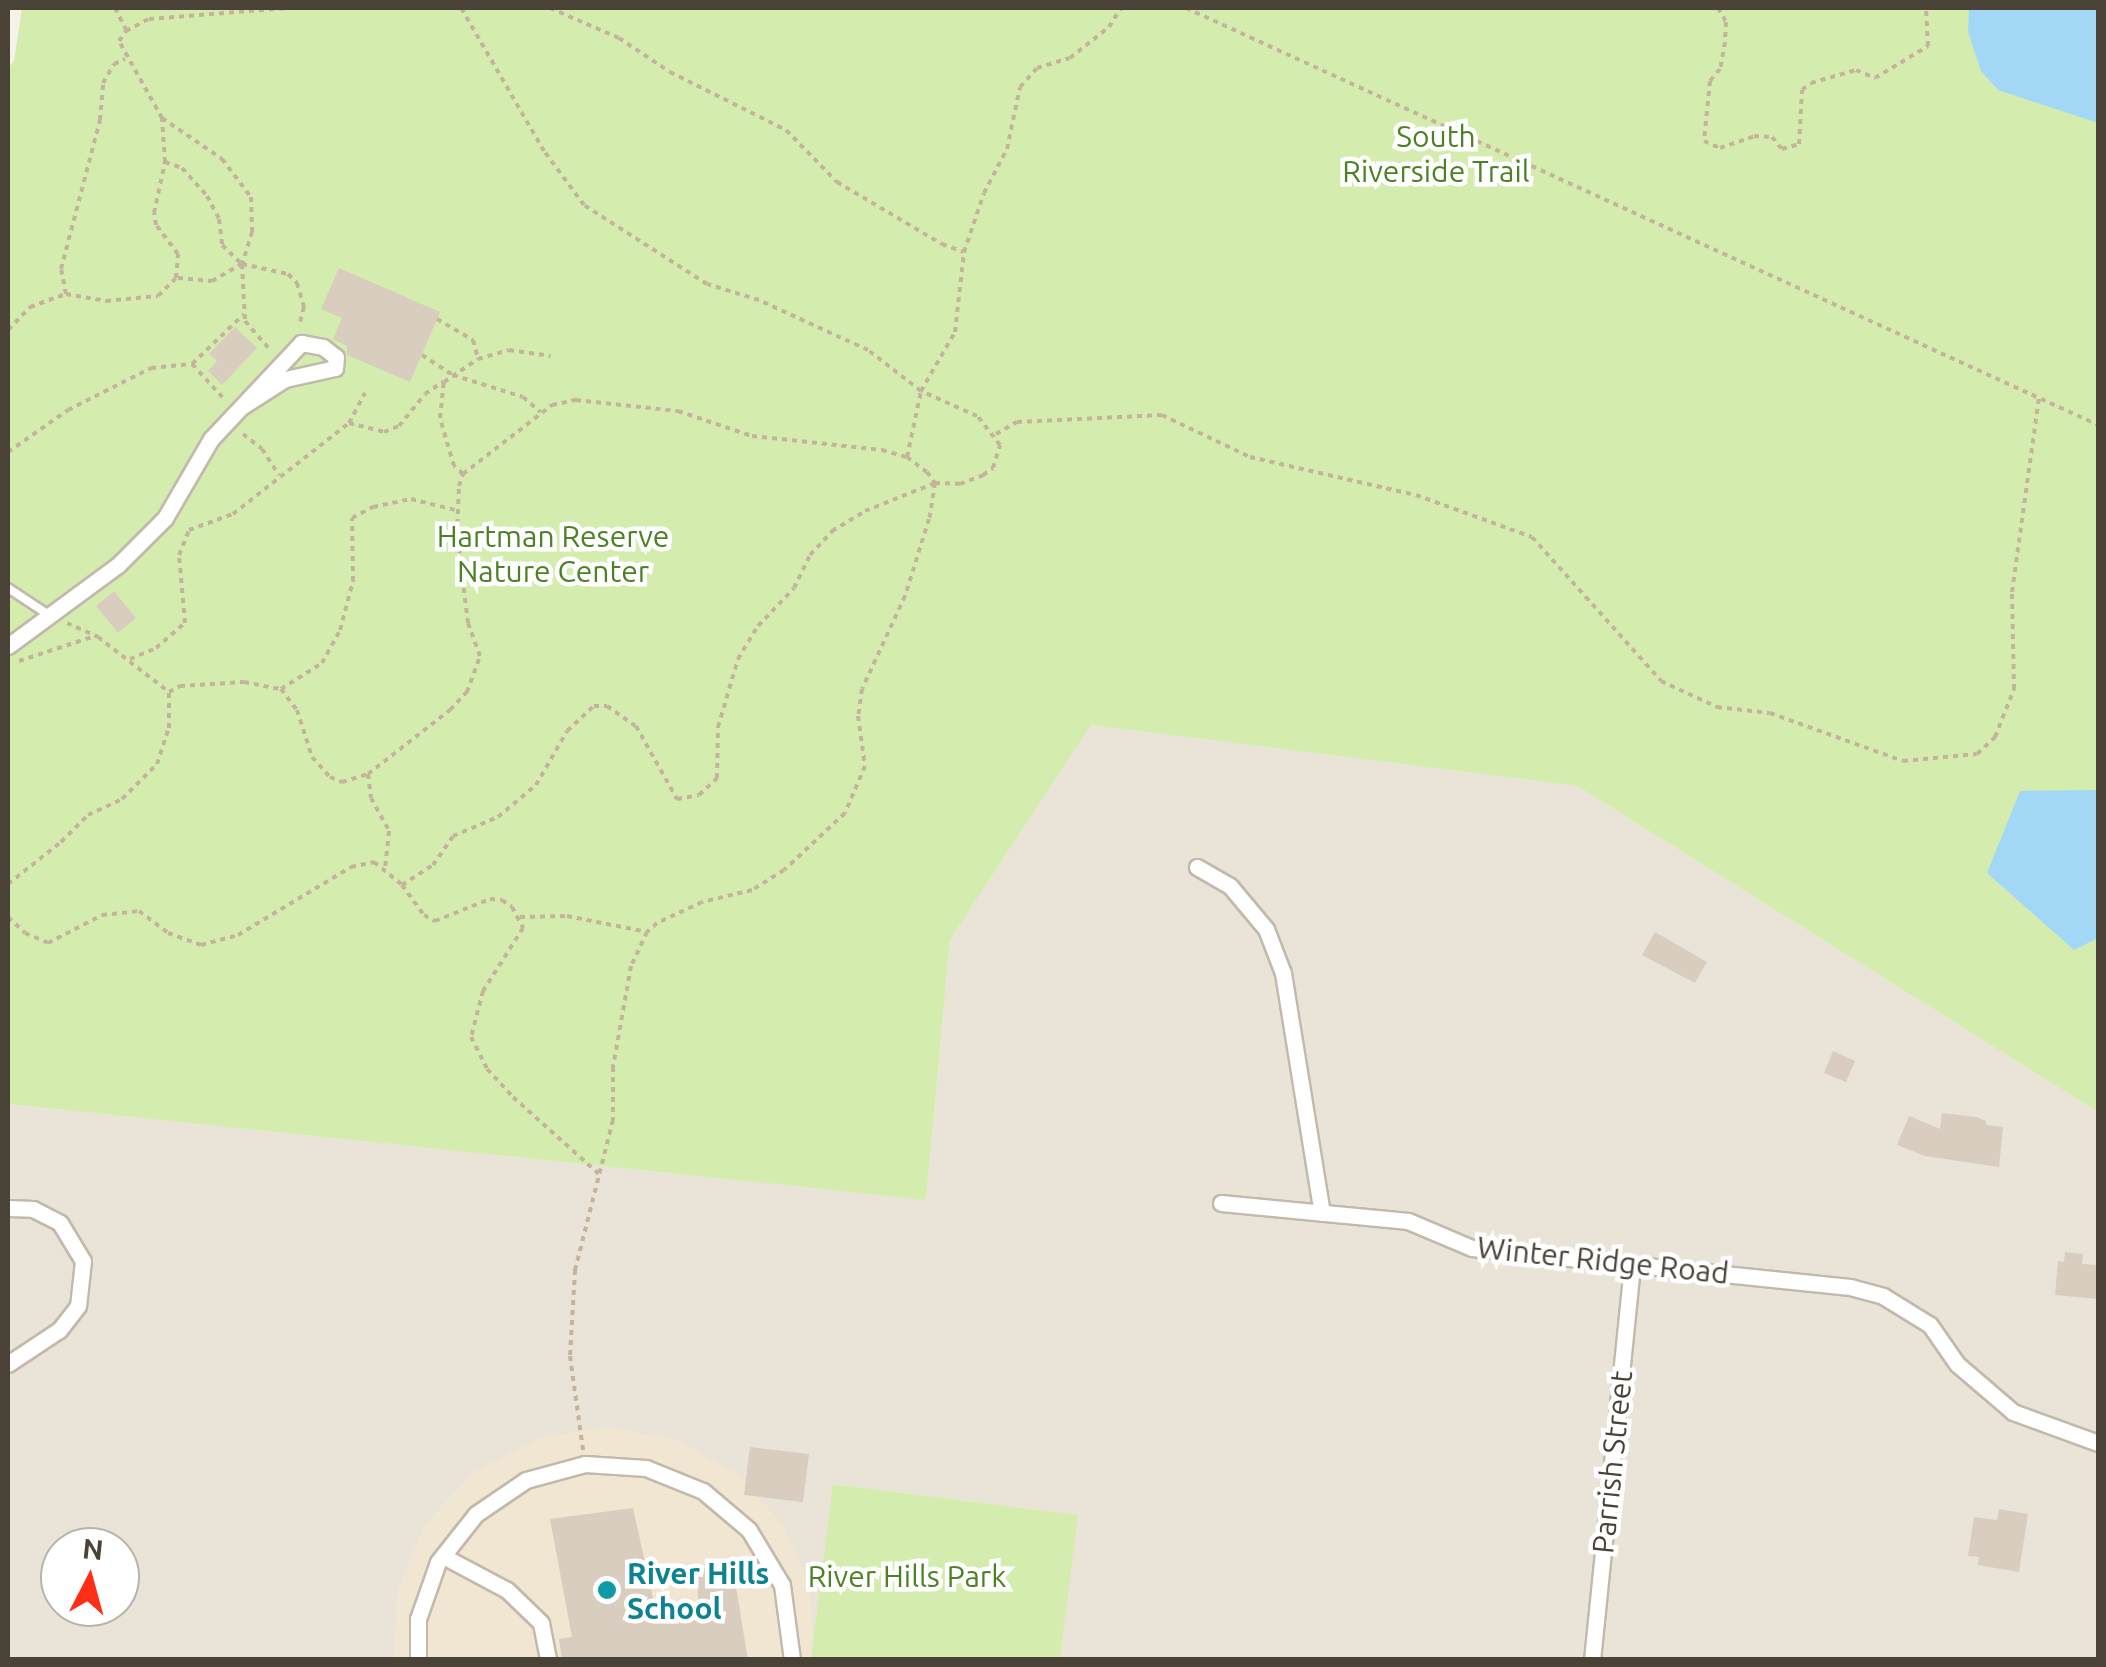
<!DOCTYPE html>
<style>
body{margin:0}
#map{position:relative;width:2106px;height:1667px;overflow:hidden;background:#f6f1e9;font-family:Ubuntu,sans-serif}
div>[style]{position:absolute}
.residential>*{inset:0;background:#eae3d7}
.education>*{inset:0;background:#f0e6d2}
.green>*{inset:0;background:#d4edaf}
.water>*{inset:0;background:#a2d8f6}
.building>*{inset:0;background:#d8cdbe}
.path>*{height:4px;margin-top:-2px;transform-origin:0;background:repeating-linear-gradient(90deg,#c5b49b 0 5px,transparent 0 10px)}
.roads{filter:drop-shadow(2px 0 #c2b9ab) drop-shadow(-2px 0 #c2b9ab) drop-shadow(0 2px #c2b9ab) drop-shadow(0 -2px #c2b9ab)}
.lane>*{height:8px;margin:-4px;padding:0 4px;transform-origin:4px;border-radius:4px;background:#fff}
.street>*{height:15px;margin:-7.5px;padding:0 7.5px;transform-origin:7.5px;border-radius:7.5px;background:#fff}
.dots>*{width:28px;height:28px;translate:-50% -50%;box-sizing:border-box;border:5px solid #fff;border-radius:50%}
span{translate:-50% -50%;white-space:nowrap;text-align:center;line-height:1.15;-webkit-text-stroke:9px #fff;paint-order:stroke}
.park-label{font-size:30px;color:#4c8224}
.street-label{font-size:30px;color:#4a4237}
.culture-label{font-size:30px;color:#0d838f;font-weight:700}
.left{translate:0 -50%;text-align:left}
.frame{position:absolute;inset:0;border:10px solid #4a4237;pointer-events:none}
.north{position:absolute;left:40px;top:1527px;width:100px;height:100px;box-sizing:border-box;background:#fff;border:2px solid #b7b3af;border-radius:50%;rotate:6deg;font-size:28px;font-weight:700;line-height:40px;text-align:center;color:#4a4237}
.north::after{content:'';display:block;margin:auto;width:35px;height:45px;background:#ff2e17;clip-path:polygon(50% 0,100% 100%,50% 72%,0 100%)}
</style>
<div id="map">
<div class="residential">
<div style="clip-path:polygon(evenodd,1091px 725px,1577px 786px,2098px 1112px,2098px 1659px,1060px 1659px,1077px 1515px,834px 1484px,814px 1640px,475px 1471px,426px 1524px,398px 1590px,394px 1659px,8px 1660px,8px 1104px,926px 1200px,950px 940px,1091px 725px,60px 1547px,120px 1547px,120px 1607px,60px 1607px,60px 1547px)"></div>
</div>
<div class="education">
<div style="clip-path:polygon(610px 1427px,677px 1440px,736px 1473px,782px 1523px,810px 1585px,815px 1660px,394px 1660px,398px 1590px,426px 1524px,475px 1471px,539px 1438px)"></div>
</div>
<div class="green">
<div style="clip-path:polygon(22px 8px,2098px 8px,2098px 1112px,1577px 786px,1091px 725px,950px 940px,926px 1200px,8px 1104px,8px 68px,14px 61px)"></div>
<div style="clip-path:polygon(833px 1484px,1078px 1515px,1060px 1659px,811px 1659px)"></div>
</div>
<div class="water">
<div style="clip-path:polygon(1969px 8px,2098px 8px,2098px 123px,1998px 90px,1981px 71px,1968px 32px)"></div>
<div style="clip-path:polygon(2098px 790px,2098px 938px,2074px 950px,1987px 873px,2020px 791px)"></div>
</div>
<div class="building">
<div style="clip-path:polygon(339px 268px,440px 312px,410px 382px,347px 355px,347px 346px,333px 339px,342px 318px,321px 309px)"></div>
<div style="clip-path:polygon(235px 327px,257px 348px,222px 385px,208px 371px,217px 361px,209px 354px)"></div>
<div style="clip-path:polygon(114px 591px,136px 618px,118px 633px,96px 606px)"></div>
<div style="clip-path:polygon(1655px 932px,1707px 962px,1695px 983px,1642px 955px)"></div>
<div style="clip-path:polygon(1833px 1051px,1855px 1061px,1846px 1082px,1824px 1073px)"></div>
<div style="clip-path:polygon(1942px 1113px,1976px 1117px,1986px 1121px,1986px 1125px,2003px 1127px,1999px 1167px,1925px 1156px,1897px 1145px,1909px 1116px,1940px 1129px)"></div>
<div style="clip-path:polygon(2065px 1252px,2083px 1254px,2082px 1264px,2098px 1265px,2098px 1299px,2055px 1295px,2058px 1261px,2064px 1262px)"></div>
<div style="clip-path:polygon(750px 1447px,809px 1454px,803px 1502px,744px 1495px)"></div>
<div style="clip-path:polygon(633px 1508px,658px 1621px,700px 1614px,695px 1566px,732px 1562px,748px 1660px,562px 1660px,559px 1639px,572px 1637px,550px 1519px)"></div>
<div style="clip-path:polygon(1999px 1509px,2028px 1514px,2019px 1572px,1978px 1565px,1979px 1557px,1968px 1556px,1974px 1517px,1997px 1520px)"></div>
</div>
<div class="path">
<div style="left:115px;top:8px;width:25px;rotate:63deg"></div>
<div style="left:550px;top:8px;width:75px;rotate:23.5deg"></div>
<div style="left:619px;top:38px;width:61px;rotate:33.7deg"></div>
<div style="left:670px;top:72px;width:130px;rotate:26.6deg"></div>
<div style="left:786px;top:130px;width:73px;rotate:45.6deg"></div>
<div style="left:837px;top:182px;width:122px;rotate:30.6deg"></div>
<div style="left:942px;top:244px;width:23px;rotate:20deg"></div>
<div style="left:1186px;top:8px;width:1003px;rotate:24.57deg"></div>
<div style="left:1718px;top:8px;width:16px;rotate:60deg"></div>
<div style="left:1726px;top:22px;width:20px;rotate:93deg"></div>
<div style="left:1725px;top:42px;width:27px;rotate:100deg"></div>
<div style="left:1720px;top:69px;width:16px;rotate:130deg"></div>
<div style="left:1710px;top:81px;width:60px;rotate:95.7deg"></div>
<div style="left:1704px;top:141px;width:17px;rotate:24deg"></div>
<div style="left:1720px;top:148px;width:36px;rotate:-19deg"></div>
<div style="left:1754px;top:136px;width:18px;rotate:3deg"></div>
<div style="left:1772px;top:137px;width:16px;rotate:50deg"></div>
<div style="left:1782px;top:149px;width:18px;rotate:-16deg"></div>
<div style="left:1799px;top:144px;width:54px;rotate:-86.8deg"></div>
<div style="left:1802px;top:90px;width:11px;rotate:-38deg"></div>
<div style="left:1811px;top:83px;width:47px;rotate:-16.1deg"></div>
<div style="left:1856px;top:70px;width:21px;rotate:23deg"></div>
<div style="left:1875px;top:78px;width:62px;rotate:-31.1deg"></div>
<div style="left:1928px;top:46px;width:38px;rotate:-93deg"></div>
<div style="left:162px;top:118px;width:73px;rotate:34.3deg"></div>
<div style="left:222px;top:159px;width:48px;rotate:52.7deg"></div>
<div style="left:251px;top:197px;width:35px;rotate:88deg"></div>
<div style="left:252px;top:232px;width:34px;rotate:107deg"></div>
<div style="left:242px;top:264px;width:57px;rotate:87deg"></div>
<div style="left:245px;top:321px;width:38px;rotate:49deg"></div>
<div style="left:165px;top:162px;width:18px;rotate:19deg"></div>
<div style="left:182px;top:168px;width:38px;rotate:48deg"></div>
<div style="left:207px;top:196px;width:26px;rotate:62deg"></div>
<div style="left:219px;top:219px;width:26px;rotate:83deg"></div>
<div style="left:222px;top:245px;width:28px;rotate:44deg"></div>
<div style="left:242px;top:264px;width:47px;rotate:12.3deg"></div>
<div style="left:288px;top:274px;width:13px;rotate:45deg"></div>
<div style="left:297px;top:283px;width:25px;rotate:74deg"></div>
<div style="left:304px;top:307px;width:20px;rotate:105deg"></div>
<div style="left:178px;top:278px;width:34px;rotate:5deg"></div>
<div style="left:212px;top:281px;width:34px;rotate:-30deg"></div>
<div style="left:66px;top:294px;width:25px;rotate:-101deg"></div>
<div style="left:61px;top:269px;width:154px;rotate:-75.3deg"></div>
<div style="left:100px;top:120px;width:37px;rotate:-85deg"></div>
<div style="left:103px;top:83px;width:22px;rotate:-60deg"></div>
<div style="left:114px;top:64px;width:12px;rotate:-24deg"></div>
<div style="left:437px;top:319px;width:42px;rotate:30.3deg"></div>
<div style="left:473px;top:340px;width:20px;rotate:75deg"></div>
<div style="left:8px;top:330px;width:32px;rotate:-46deg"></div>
<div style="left:30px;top:307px;width:38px;rotate:-20deg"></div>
<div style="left:66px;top:294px;width:41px;rotate:9.9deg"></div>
<div style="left:106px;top:301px;width:52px;rotate:-5.5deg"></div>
<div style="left:158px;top:296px;width:25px;rotate:-45deg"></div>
<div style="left:176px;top:278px;width:24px;rotate:-85deg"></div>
<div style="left:178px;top:254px;width:36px;rotate:-127deg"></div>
<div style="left:156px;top:225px;width:12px;rotate:-99deg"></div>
<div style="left:154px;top:213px;width:52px;rotate:-77.8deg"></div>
<div style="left:165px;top:162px;width:44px;rotate:-93.9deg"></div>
<div style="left:162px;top:118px;width:88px;rotate:-119.2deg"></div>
<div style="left:119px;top:41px;width:12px;rotate:-55deg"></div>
<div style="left:126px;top:31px;width:26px;rotate:-28deg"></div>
<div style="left:149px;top:19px;width:140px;rotate:-4.5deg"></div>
<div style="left:422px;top:355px;width:37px;rotate:33deg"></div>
<div style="left:453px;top:375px;width:73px;rotate:17.4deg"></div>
<div style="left:523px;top:397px;width:23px;rotate:41deg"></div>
<div style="left:192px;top:364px;width:50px;rotate:47.4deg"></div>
<div style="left:349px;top:423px;width:36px;rotate:14deg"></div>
<div style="left:384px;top:432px;width:16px;rotate:-22deg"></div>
<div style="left:399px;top:426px;width:41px;rotate:-50.9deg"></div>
<div style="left:425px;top:394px;width:22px;rotate:-34deg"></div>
<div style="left:243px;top:434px;width:24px;rotate:38deg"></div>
<div style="left:262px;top:449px;width:31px;rotate:57deg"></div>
<div style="left:996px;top:434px;width:24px;rotate:-30deg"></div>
<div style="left:1017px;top:422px;width:145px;rotate:-2.8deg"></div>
<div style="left:1162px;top:415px;width:98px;rotate:25.5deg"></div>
<div style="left:1250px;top:457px;width:170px;rotate:12.9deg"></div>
<div style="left:1416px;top:495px;width:123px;rotate:19.9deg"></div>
<div style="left:1532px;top:537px;width:193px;rotate:48.1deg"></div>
<div style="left:1661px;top:681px;width:62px;rotate:24.9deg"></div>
<div style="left:1717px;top:707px;width:53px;rotate:6.5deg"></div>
<div style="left:1770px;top:713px;width:141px;rotate:19.8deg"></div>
<div style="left:1903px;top:761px;width:74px;rotate:-5.4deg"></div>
<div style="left:1977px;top:754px;width:25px;rotate:-43deg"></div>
<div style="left:1995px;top:737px;width:52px;rotate:-68.4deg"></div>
<div style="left:2014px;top:689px;width:97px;rotate:-91.2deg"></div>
<div style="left:2012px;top:592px;width:196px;rotate:-82.1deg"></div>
<div style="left:8px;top:452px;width:73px;rotate:-35deg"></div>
<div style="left:68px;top:410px;width:93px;rotate:-26.8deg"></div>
<div style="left:151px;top:368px;width:41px;rotate:-5.6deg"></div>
<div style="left:192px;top:364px;width:72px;rotate:-43.9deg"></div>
<div style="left:907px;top:457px;width:67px;rotate:-78deg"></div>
<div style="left:921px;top:391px;width:68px;rotate:-60deg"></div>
<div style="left:955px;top:332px;width:81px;rotate:-83.6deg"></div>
<div style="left:964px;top:252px;width:62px;rotate:-71.3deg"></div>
<div style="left:984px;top:193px;width:50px;rotate:-62.4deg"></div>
<div style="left:1007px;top:149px;width:63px;rotate:-78.2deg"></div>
<div style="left:1020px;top:87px;width:25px;rotate:-48deg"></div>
<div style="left:1037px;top:68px;width:34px;rotate:-17deg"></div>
<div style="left:1070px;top:58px;width:50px;rotate:-38.5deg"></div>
<div style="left:1109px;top:27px;width:22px;rotate:-58deg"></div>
<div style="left:463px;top:474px;width:12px;rotate:-138deg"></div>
<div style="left:454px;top:466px;width:50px;rotate:-106.3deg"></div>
<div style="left:440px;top:418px;width:36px;rotate:-84deg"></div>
<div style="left:444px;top:382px;width:41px;rotate:-34.1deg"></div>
<div style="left:478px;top:359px;width:32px;rotate:-16deg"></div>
<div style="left:509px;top:350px;width:42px;rotate:8.1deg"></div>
<div style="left:67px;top:623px;width:34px;rotate:24deg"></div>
<div style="left:98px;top:637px;width:90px;rotate:37.8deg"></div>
<div style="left:130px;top:659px;width:28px;rotate:-23deg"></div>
<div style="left:156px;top:648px;width:38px;rotate:-41deg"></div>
<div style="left:185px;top:623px;width:68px;rotate:-95deg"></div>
<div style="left:179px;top:555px;width:27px;rotate:-68deg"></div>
<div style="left:189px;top:530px;width:47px;rotate:-20deg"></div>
<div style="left:233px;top:514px;width:147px;rotate:-38.1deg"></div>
<div style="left:349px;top:423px;width:34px;rotate:-62deg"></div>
<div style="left:19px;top:661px;width:80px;rotate:-18.2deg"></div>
<div style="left:281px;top:689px;width:49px;rotate:-32.4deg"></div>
<div style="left:322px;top:663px;width:38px;rotate:-61deg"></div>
<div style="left:340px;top:630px;width:51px;rotate:-75.1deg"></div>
<div style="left:353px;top:581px;width:63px;rotate:-90.9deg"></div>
<div style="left:352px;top:518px;width:24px;rotate:-28deg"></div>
<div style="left:373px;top:507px;width:39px;rotate:-12deg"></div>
<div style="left:411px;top:499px;width:45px;rotate:14deg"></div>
<div style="left:368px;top:774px;width:24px;rotate:83deg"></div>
<div style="left:371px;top:798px;width:38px;rotate:61deg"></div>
<div style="left:389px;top:831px;width:37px;rotate:96deg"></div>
<div style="left:8px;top:884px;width:68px;rotate:-38.4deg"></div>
<div style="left:61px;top:842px;width:38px;rotate:-45deg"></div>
<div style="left:88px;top:815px;width:38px;rotate:-25deg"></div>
<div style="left:122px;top:799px;width:49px;rotate:-45deg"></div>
<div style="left:157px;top:764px;width:38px;rotate:-72deg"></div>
<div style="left:169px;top:728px;width:36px;rotate:-90deg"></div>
<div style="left:169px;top:692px;width:13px;rotate:-29deg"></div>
<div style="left:180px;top:686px;width:64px;rotate:-3.6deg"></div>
<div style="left:244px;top:682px;width:38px;rotate:11deg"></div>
<div style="left:281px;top:689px;width:26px;rotate:53deg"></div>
<div style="left:297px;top:710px;width:49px;rotate:72.3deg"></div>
<div style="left:312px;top:757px;width:27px;rotate:48deg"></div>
<div style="left:330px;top:777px;width:13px;rotate:23deg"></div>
<div style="left:342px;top:782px;width:27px;rotate:-17deg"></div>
<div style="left:368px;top:774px;width:104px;rotate:-38deg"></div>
<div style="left:450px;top:710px;width:25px;rotate:-47deg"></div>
<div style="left:467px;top:692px;width:38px;rotate:-70deg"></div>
<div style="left:480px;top:656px;width:35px;rotate:-110deg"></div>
<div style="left:468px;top:623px;width:90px;rotate:-97deg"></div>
<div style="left:457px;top:534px;width:48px;rotate:-87.6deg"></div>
<div style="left:459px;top:486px;width:13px;rotate:-72deg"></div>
<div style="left:463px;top:474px;width:113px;rotate:-37.8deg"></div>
<div style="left:552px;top:405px;width:25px;rotate:-12deg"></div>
<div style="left:576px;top:400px;width:103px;rotate:6.2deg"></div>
<div style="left:678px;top:411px;width:78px;rotate:18.7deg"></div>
<div style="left:752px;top:436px;width:131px;rotate:6.1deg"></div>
<div style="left:882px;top:450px;width:26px;rotate:16deg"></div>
<div style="left:907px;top:457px;width:25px;rotate:37deg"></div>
<div style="left:927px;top:472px;width:14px;rotate:54deg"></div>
<div style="left:935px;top:483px;width:36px;rotate:99deg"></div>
<div style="left:929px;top:519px;width:81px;rotate:107.3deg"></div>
<div style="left:905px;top:596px;width:102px;rotate:114.8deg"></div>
<div style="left:862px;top:689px;width:27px;rotate:98deg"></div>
<div style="left:858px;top:716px;width:50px;rotate:82deg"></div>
<div style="left:865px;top:766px;width:51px;rotate:113.1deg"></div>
<div style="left:845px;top:813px;width:83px;rotate:136.9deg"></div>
<div style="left:784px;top:870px;width:38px;rotate:148deg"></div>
<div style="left:752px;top:890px;width:51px;rotate:166.5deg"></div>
<div style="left:702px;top:902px;width:50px;rotate:155deg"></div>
<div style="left:657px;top:923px;width:13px;rotate:138deg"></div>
<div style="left:647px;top:932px;width:38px;rotate:115deg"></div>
<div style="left:631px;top:966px;width:103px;rotate:100.1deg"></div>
<div style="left:613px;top:1067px;width:53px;rotate:90deg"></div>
<div style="left:613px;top:1120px;width:155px;rotate:104.2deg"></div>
<div style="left:575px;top:1270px;width:86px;rotate:93.3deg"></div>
<div style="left:570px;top:1356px;width:95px;rotate:82.1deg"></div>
<div style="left:402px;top:885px;width:37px;rotate:-33deg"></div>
<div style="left:433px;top:865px;width:35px;rotate:-55deg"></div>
<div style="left:453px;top:836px;width:49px;rotate:-22.9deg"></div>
<div style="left:498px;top:817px;width:50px;rotate:-40.1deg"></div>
<div style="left:536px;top:785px;width:62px;rotate:-60.1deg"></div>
<div style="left:567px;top:731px;width:37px;rotate:-43deg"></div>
<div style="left:594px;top:706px;width:13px"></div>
<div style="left:607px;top:706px;width:35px;rotate:35deg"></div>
<div style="left:636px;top:726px;width:84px;rotate:60.7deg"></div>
<div style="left:677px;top:799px;width:22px;rotate:-10deg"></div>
<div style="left:699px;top:795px;width:25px;rotate:-43deg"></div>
<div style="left:717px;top:778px;width:51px;rotate:-88.9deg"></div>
<div style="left:718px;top:727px;width:71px;rotate:-73.6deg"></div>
<div style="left:738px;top:659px;width:39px;rotate:-59deg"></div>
<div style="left:758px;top:626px;width:52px;rotate:-46.5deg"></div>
<div style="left:794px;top:588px;width:37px;rotate:-64deg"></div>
<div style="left:810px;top:555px;width:33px;rotate:-47deg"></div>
<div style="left:832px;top:531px;width:39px;rotate:-31deg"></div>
<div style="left:865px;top:511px;width:75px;rotate:-21.8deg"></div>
<div style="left:935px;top:483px;width:25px;rotate:2deg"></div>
<div style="left:960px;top:484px;width:25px;rotate:-21deg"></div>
<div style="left:983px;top:475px;width:12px;rotate:-35deg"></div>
<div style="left:993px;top:468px;width:24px;rotate:-73deg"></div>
<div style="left:1000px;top:445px;width:37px;rotate:-128deg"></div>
<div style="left:977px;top:416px;width:61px;rotate:-155.9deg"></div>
<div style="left:921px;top:391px;width:67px;rotate:-142.3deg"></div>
<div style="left:868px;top:350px;width:120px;rotate:-155.4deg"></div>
<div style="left:759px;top:300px;width:54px;rotate:-162.9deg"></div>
<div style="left:707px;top:284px;width:146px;rotate:-147.3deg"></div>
<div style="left:584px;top:205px;width:67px;rotate:-126.5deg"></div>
<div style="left:544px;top:151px;width:165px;rotate:-120.1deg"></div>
<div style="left:8px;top:917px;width:23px;rotate:43deg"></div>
<div style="left:25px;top:933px;width:25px;rotate:23deg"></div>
<div style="left:48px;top:943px;width:61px;rotate:-27.4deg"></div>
<div style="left:102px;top:915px;width:37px;rotate:-6deg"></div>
<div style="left:139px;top:911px;width:36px;rotate:37deg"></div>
<div style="left:168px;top:933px;width:35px;rotate:20deg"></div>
<div style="left:201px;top:945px;width:38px;rotate:-15deg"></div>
<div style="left:238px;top:935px;width:132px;rotate:-31deg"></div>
<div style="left:351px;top:867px;width:24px;rotate:-12deg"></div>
<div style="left:374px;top:862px;width:36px;rotate:39deg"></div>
<div style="left:402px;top:885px;width:37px;rotate:54deg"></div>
<div style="left:424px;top:915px;width:13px;rotate:29deg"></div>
<div style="left:435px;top:921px;width:59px;rotate:-21.8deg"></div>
<div style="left:490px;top:899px;width:12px;rotate:5deg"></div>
<div style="left:502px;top:900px;width:12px;rotate:35deg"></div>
<div style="left:512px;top:907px;width:24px;rotate:62deg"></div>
<div style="left:523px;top:928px;width:75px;rotate:122.4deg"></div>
<div style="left:483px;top:991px;width:48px;rotate:104.6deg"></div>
<div style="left:471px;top:1037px;width:36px;rotate:63deg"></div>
<div style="left:487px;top:1069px;width:38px;rotate:47deg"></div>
<div style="left:513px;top:1097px;width:115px;rotate:41.8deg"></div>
<div style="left:520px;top:917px;width:47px;rotate:-1.2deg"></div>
<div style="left:567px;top:916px;width:82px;rotate:11.3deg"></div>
</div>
<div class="roads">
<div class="lane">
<div style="left:8px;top:588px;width:49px;rotate:33.4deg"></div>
</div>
<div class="street">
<div style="left:8px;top:646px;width:137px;rotate:-36.4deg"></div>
<div style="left:118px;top:565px;width:66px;rotate:-45deg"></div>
<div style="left:165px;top:518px;width:91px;rotate:-59.8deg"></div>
<div style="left:211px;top:439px;width:132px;rotate:-46.8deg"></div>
<div style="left:301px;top:343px;width:22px;rotate:10deg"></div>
<div style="left:323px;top:347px;width:16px;rotate:38deg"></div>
<div style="left:336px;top:357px;width:11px;rotate:95deg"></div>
<div style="left:335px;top:368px;width:51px;rotate:167.6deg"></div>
<div style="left:285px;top:379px;width:50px;rotate:147.3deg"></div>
<div style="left:1197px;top:867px;width:38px;rotate:30deg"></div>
<div style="left:1230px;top:886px;width:56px;rotate:50.1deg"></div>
<div style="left:1266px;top:929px;width:47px;rotate:68.9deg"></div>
<div style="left:1283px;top:973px;width:243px;rotate:80.8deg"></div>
<div style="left:1221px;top:1203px;width:188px;rotate:5.5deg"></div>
<div style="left:1408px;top:1221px;width:69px;rotate:22.9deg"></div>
<div style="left:1472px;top:1248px;width:380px;rotate:5.9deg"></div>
<div style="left:1850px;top:1287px;width:34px;rotate:15deg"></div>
<div style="left:1883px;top:1296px;width:55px;rotate:31.7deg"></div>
<div style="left:1930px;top:1325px;width:47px;rotate:55.3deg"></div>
<div style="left:1957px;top:1364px;width:74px;rotate:40.6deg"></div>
<div style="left:2013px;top:1412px;width:90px;rotate:20deg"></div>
<div style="left:8px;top:1208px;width:25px;rotate:2deg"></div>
<div style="left:33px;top:1209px;width:30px;rotate:27deg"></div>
<div style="left:60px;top:1223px;width:44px;rotate:58.8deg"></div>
<div style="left:83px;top:1261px;width:45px;rotate:96.3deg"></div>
<div style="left:78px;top:1306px;width:31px;rotate:128deg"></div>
<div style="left:59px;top:1330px;width:61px;rotate:146.3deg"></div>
<div style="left:443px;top:1556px;width:72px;rotate:28deg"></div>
<div style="left:507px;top:1590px;width:47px;rotate:44.1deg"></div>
<div style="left:541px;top:1623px;width:38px;rotate:79deg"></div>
<div style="left:418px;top:1660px;width:41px;rotate:-90deg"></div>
<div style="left:418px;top:1619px;width:60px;rotate:-70.7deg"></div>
<div style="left:438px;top:1562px;width:61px;rotate:-51.6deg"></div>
<div style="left:476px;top:1514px;width:60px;rotate:-34.2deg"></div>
<div style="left:526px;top:1480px;width:61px;rotate:-15.2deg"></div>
<div style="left:585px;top:1464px;width:61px;rotate:3.8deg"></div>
<div style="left:646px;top:1468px;width:61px;rotate:22deg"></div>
<div style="left:703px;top:1491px;width:60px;rotate:40.3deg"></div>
<div style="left:749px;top:1530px;width:64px;rotate:59deg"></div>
<div style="left:782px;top:1585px;width:76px;rotate:82.4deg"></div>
<div style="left:1592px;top:1660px;width:398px;rotate:-84.2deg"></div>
</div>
</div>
<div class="dots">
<div style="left:607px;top:1590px;background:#0f9aa8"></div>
</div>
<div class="park-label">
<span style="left:1436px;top:153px">South<br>Riverside Trail</span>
<span style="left:553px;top:553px">Hartman Reserve<br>Nature Center</span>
<span style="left:907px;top:1576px">River Hills Park</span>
</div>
<div class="street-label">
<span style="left:1603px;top:1260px;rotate:6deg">Winter Ridge Road</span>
<span style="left:1612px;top:1462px;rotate:-84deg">Parrish Street</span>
</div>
<div class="culture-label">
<span class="left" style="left:627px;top:1590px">River Hills<br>School</span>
</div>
<div class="frame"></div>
<div class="north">N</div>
</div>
